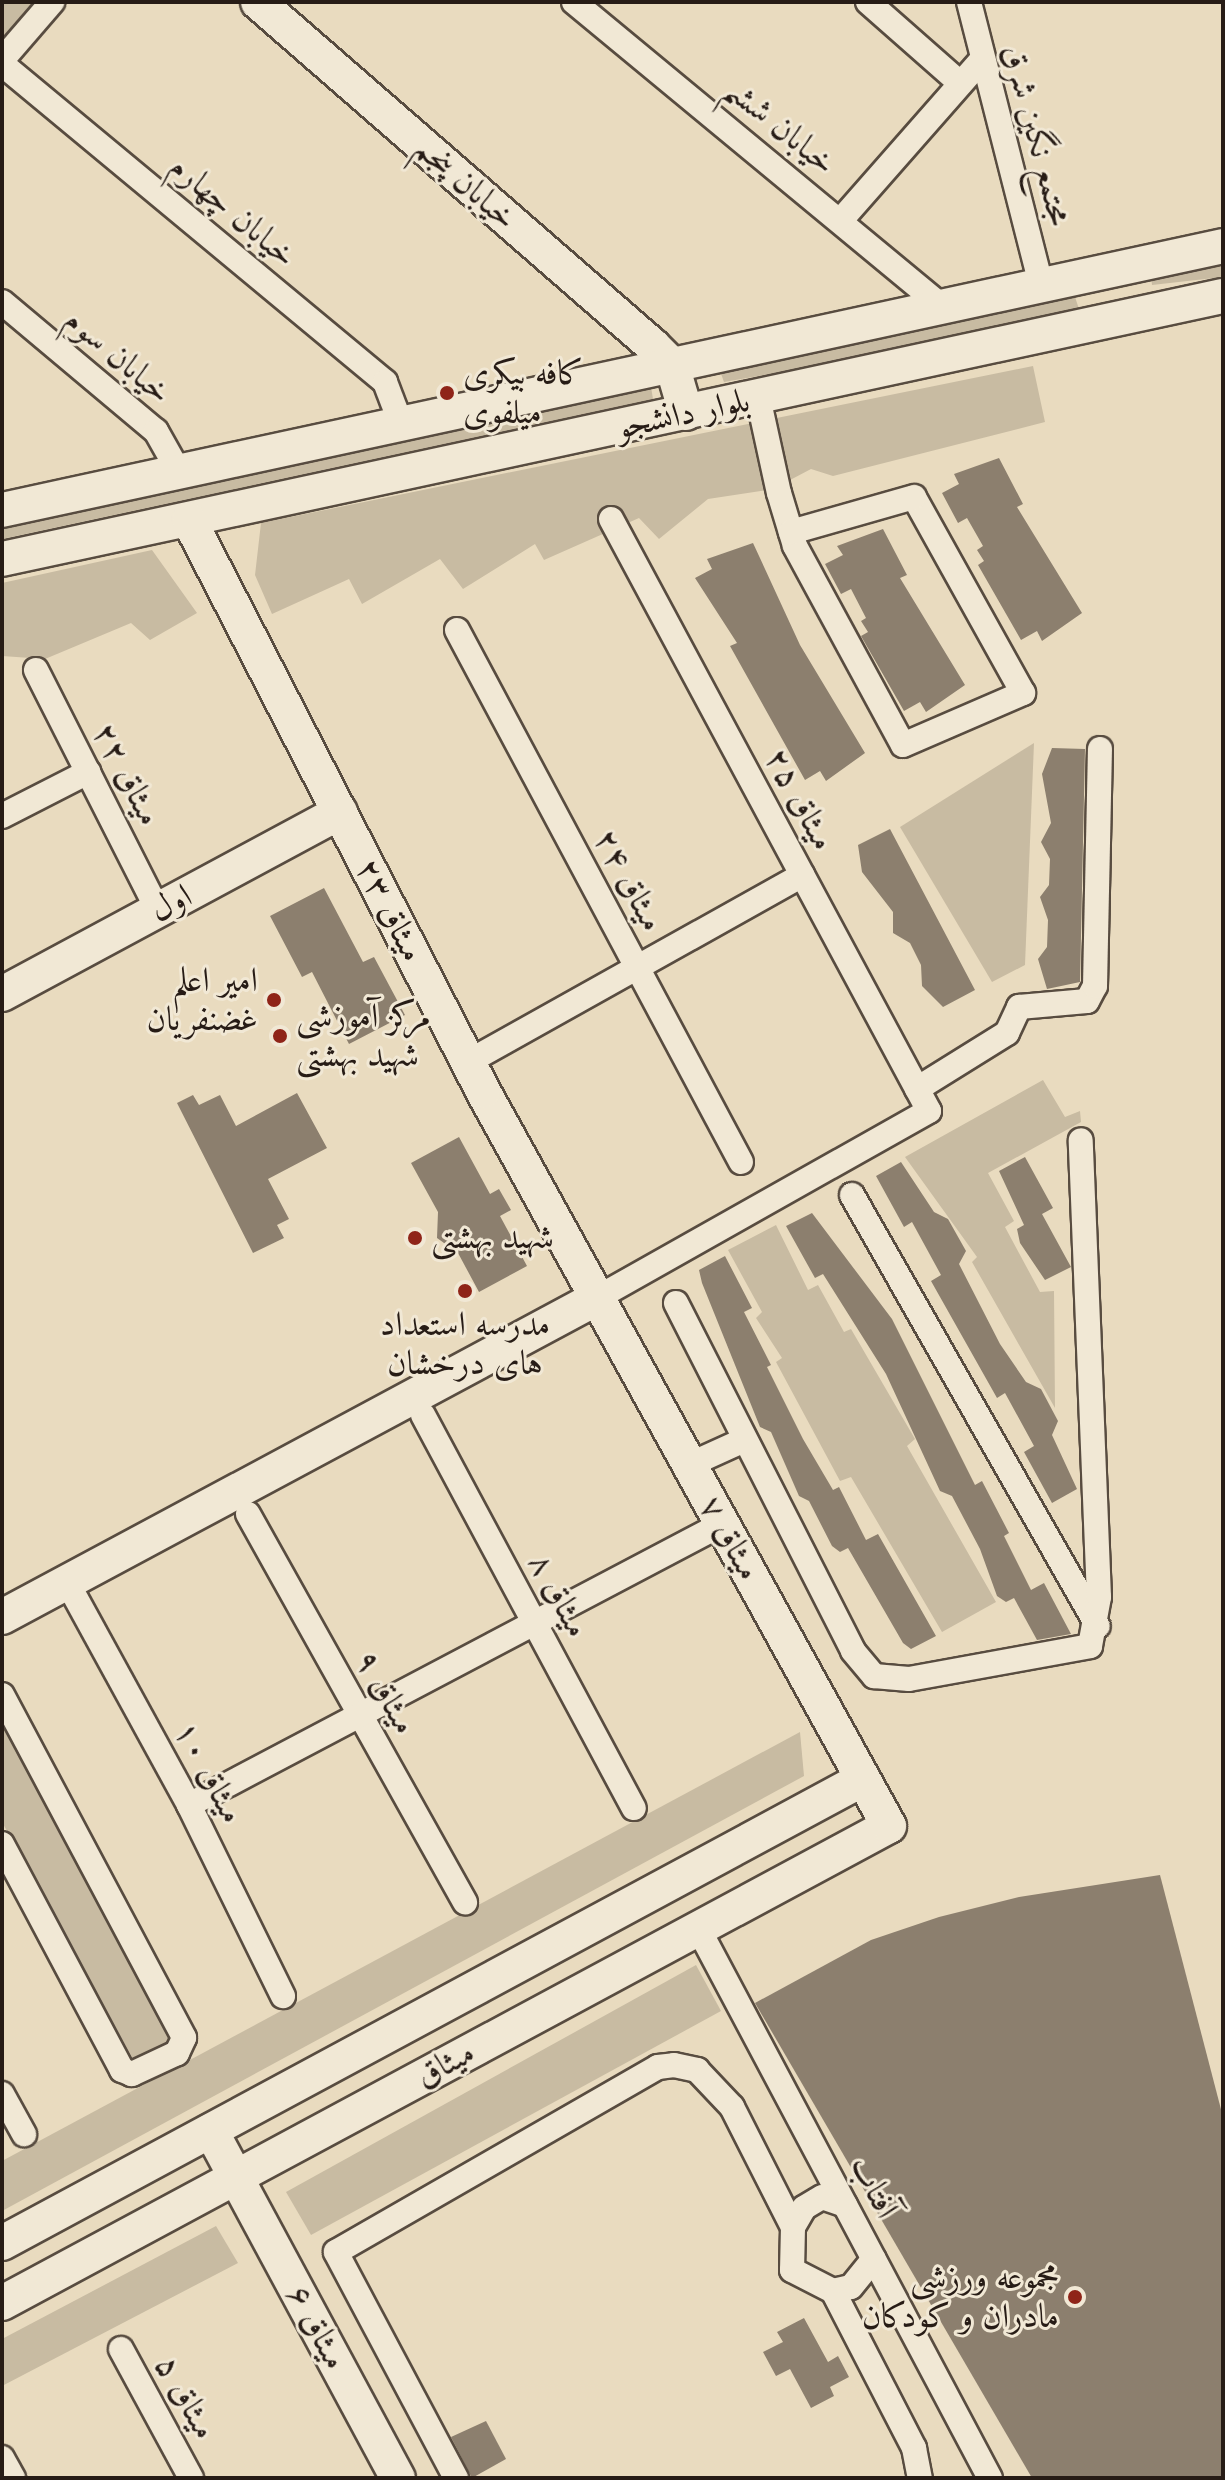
<!DOCTYPE html>
<meta charset="utf-8">
<style>
body{margin:0}
#map{position:relative;width:1225px;height:2480px;overflow:hidden;background:#e9dbbf;font-family:Cardo,Amiri,serif}
div>[style]{position:absolute}
.green>*{inset:0;background:#c8bba2}
.building>*{inset:0;background:#8c7f6e}
.roads{filter:drop-shadow(2px 0 #584c40) drop-shadow(-2px 0 #584c40) drop-shadow(0 2px #584c40) drop-shadow(0 -2px #584c40)}
.street>*{height:24px;margin:-12px;padding:0 12px;transform-origin:12px;border-radius:12px;background:#f1e8d5}
.secondary>*{height:34px;margin:-17px;padding:0 17px;transform-origin:17px;border-radius:17px;background:#f1e8d5}
.dots>*{width:22px;height:22px;translate:-50% -50%;box-sizing:border-box;border:4px solid #f1e8d5;border-radius:50%}
span{translate:-50% -50%;white-space:nowrap;text-align:center;line-height:1.15;-webkit-text-stroke:6px #f1e8d5;paint-order:stroke}
.street-label{font-size:34px;color:#271c16}
.poi-label{font-size:34px;color:#271c16}
.left{translate:0 -50%;text-align:left}
.right{translate:-100% -50%;text-align:right}
.frame{position:absolute;inset:0;border:4px solid #271c16;pointer-events:none}
</style>
<div id="map">
<div class="green">
<div style="clip-path:polygon(2px 2px,39px 2px,2px 44px)"></div>
<div style="clip-path:polygon(1223px 266px,1223px 277px,1152px 285px,1151px 276px)"></div>
<div style="clip-path:polygon(1075px 297px,1079px 309px,820px 365px,724px 382px,720px 371px)"></div>
<div style="clip-path:polygon(1033px 366px,1045px 422px,833px 476px,811px 469px,773px 489px,708px 499px,659px 539px,639px 518px,544px 560px,535px 544px,463px 589px,440px 559px,362px 604px,349px 579px,272px 614px,255px 575px,261px 523px)"></div>
<div style="clip-path:polygon(651px 387px,653px 399px,2px 539px,2px 526px)"></div>
<div style="clip-path:polygon(152px 550px,197px 613px,150px 640px,131px 623px,45px 659px,2px 656px,2px 583px)"></div>
<div style="clip-path:polygon(1034px 743px,1025px 965px,992px 982px,900px 827px)"></div>
<div style="clip-path:polygon(1043px 1080px,1065px 1117px,1080px 1111px,1081px 1122px,988px 1173px,1014px 1221px,1005px 1227px,1040px 1292px,1054px 1291px,1055px 1408px,972px 1262px,977px 1257px,905px 1157px)"></div>
<div style="clip-path:polygon(776px 1225px,808px 1290px,818px 1285px,844px 1332px,851px 1329px,915px 1439px,907px 1446px,996px 1602px,942px 1632px,851px 1477px,840px 1481px,776px 1362px,782px 1358px,756px 1318px,762px 1312px,728px 1250px)"></div>
<div style="clip-path:polygon(2px 1724px,173px 2038px,137px 2066px,2px 1822px)"></div>
<div style="clip-path:polygon(800px 1732px,804px 1776px,2px 2211px,2px 2161px)"></div>
<div style="clip-path:polygon(696px 1965px,721px 2011px,311px 2235px,286px 2192px)"></div>
<div style="clip-path:polygon(216px 2226px,238px 2263px,2px 2386px,2px 2339px)"></div>
</div>
<div class="building">
<div style="clip-path:polygon(999px 458px,1023px 504px,1017px 507px,1082px 613px,1042px 641px,1037px 631px,1021px 640px,978px 565px,984px 561px,977px 550px,983px 546px,967px 518px,958px 523px,942px 493px,959px 484px,954px 474px)"></div>
<div style="clip-path:polygon(883px 529px,907px 575px,900px 578px,965px 685px,926px 712px,920px 702px,904px 711px,861px 636px,868px 632px,861px 621px,866px 618px,851px 589px,841px 594px,825px 564px,843px 555px,837px 546px)"></div>
<div style="clip-path:polygon(753px 543px,800px 645px,865px 753px,826px 781px,820px 771px,805px 780px,730px 646px,737px 643px,695px 578px,712px 569px,707px 559px)"></div>
<div style="clip-path:polygon(1052px 748px,1085px 749px,1080px 982px,1047px 989px,1038px 959px,1047px 947px,1048px 920px,1040px 897px,1049px 885px,1050px 859px,1041px 842px,1051px 823px,1042px 774px)"></div>
<div style="clip-path:polygon(890px 829px,975px 990px,943px 1007px,922px 986px,921px 965px,910px 943px,893px 933px,893px 912px,862px 872px,858px 845px)"></div>
<div style="clip-path:polygon(324px 888px,363px 962px,374px 957px,405px 1015px,349px 1044px,312px 972px,302px 977px,270px 916px)"></div>
<div style="clip-path:polygon(297px 1093px,327px 1148px,268px 1179px,289px 1219px,277px 1225px,284px 1238px,253px 1253px,177px 1103px,193px 1095px,199px 1105px,220px 1095px,236px 1126px)"></div>
<div style="clip-path:polygon(459px 1137px,490px 1194px,499px 1189px,511px 1210px,500px 1216px,527px 1266px,479px 1292px,458px 1253px,437px 1238px,438px 1212px,411px 1163px)"></div>
<div style="clip-path:polygon(1025px 1157px,1053px 1208px,1042px 1214px,1071px 1267px,1045px 1280px,1020px 1243px,1017px 1229px,1024px 1225px,999px 1171px)"></div>
<div style="clip-path:polygon(901px 1162px,934px 1212px,948px 1219px,966px 1251px,959px 1264px,1000px 1344px,1026px 1382px,1041px 1389px,1058px 1421px,1052px 1435px,1077px 1489px,1052px 1503px,1024px 1452px,1034px 1446px,1005px 1393px,997px 1398px,931px 1281px,941px 1275px,912px 1222px,904px 1227px,876px 1176px)"></div>
<div style="clip-path:polygon(812px 1213px,892px 1319px,975px 1485px,982px 1481px,1009px 1533px,1004px 1536px,1031px 1590px,1044px 1583px,1071px 1634px,1037px 1640px,1014px 1598px,1006px 1602px,997px 1596px,980px 1549px,952px 1496px,940px 1491px,886px 1374px,823px 1274px,815px 1278px,786px 1226px)"></div>
<div style="clip-path:polygon(725px 1256px,752px 1308px,744px 1312px,771px 1365px,767px 1367px,803px 1439px,833px 1490px,839px 1487px,866px 1540px,878px 1534px,936px 1636px,911px 1649px,903px 1643px,848px 1548px,840px 1552px,832px 1546px,809px 1501px,799px 1496px,771px 1432px,760px 1427px,702px 1283px,699px 1270px)"></div>
<div style="clip-path:polygon(1160px 1875px,1223px 2117px,1223px 2478px,1032px 2478px,755px 2003px,871px 1940px,939px 1917px,1019px 1897px)"></div>
<div style="clip-path:polygon(804px 2318px,828px 2362px,838px 2356px,849px 2377px,830px 2387px,834px 2396px,811px 2408px,790px 2369px,776px 2376px,763px 2352px,783px 2342px,777px 2332px)"></div>
<div style="clip-path:polygon(486px 2421px,506px 2459px,472px 2478px,451px 2437px)"></div>
</div>
<div class="roads">
<div class="street">
<div style="left:574px;top:2px;width:477px;rotate:39.6deg"></div>
<div style="left:868px;top:2px;width:123px;rotate:41.4deg"></div>
<div style="left:969px;top:2px;width:291px;rotate:75.7deg"></div>
<div style="left:2px;top:60px;width:77px;rotate:-49.2deg"></div>
<div style="left:2px;top:64px;width:498px;rotate:39.7deg"></div>
<div style="left:385px;top:382px;width:45px;rotate:69.1deg"></div>
<div style="left:841px;top:220px;width:210px;rotate:-48.7deg"></div>
<div style="left:2px;top:302px;width:201px;rotate:40deg"></div>
<div style="left:156px;top:431px;width:47px;rotate:60.7deg"></div>
<div style="left:758px;top:397px;width:98px;rotate:77.7deg"></div>
<div style="left:779px;top:493px;width:55px;rotate:73.2deg"></div>
<div style="left:795px;top:546px;width:226px;rotate:61.5deg"></div>
<div style="left:903px;top:745px;width:131px;rotate:-23.4deg"></div>
<div style="left:1023px;top:693px;width:224px;rotate:-119.1deg"></div>
<div style="left:914px;top:497px;width:128px;rotate:164.1deg"></div>
<div style="left:457px;top:630px;width:603px;rotate:61.91deg"></div>
<div style="left:36px;top:670px;width:269px;rotate:63.1deg"></div>
<div style="left:2px;top:816px;width:97px;rotate:-27.1deg"></div>
<div style="left:468px;top:1062px;width:383px;rotate:-29.2deg"></div>
<div style="left:917px;top:1089px;width:106px;rotate:-31.9deg"></div>
<div style="left:1007px;top:1033px;width:29px;rotate:-65deg"></div>
<div style="left:1019px;top:1007px;width:68px;rotate:-5deg"></div>
<div style="left:1087px;top:1001px;width:17px;rotate:-62deg"></div>
<div style="left:1095px;top:986px;width:237px;rotate:-88.8deg"></div>
<div style="left:852px;top:1195px;width:496px;rotate:60.3deg"></div>
<div style="left:597px;top:1298px;width:381px;rotate:-29.4deg"></div>
<div style="left:929px;top:1111px;width:672px;rotate:-118.24deg"></div>
<div style="left:676px;top:1303px;width:390px;rotate:63deg"></div>
<div style="left:853px;top:1651px;width:33px;rotate:50deg"></div>
<div style="left:874px;top:1676px;width:35px;rotate:5deg"></div>
<div style="left:909px;top:1679px;width:184px;rotate:-10.3deg"></div>
<div style="left:1090px;top:1646px;width:50px;rotate:-79.6deg"></div>
<div style="left:1099px;top:1597px;width:457px;rotate:-92.3deg"></div>
<div style="left:423px;top:1415px;width:446px;rotate:61.8deg"></div>
<div style="left:689px;top:1465px;width:60px;rotate:-24.4deg"></div>
<div style="left:248px;top:1514px;width:445px;rotate:60.8deg"></div>
<div style="left:67px;top:1582px;width:254px;rotate:61.3deg"></div>
<div style="left:189px;top:1805px;width:213px;rotate:63.8deg"></div>
<div style="left:2px;top:1695px;width:388px;rotate:62deg"></div>
<div style="left:184px;top:2038px;width:17px;rotate:115deg"></div>
<div style="left:177px;top:2053px;width:50px;rotate:155deg"></div>
<div style="left:132px;top:2074px;width:11px;rotate:-158deg"></div>
<div style="left:122px;top:2070px;width:256px;rotate:-118deg"></div>
<div style="left:189px;top:1805px;width:603px;rotate:-27.8deg"></div>
<div style="left:698px;top:1928px;width:623px;rotate:62.04deg"></div>
<div style="left:2px;top:2094px;width:46px;rotate:61.2deg"></div>
<div style="left:845px;top:2205px;width:24px;rotate:-161deg"></div>
<div style="left:822px;top:2197px;width:21px;rotate:149deg"></div>
<div style="left:804px;top:2208px;width:22px;rotate:120deg"></div>
<div style="left:793px;top:2227px;width:43px;rotate:91.3deg"></div>
<div style="left:792px;top:2270px;width:46px;rotate:27.1deg"></div>
<div style="left:833px;top:2291px;width:18px;rotate:-13deg"></div>
<div style="left:851px;top:2287px;width:36px;rotate:-51deg"></div>
<div style="left:833px;top:2291px;width:177px;rotate:62.7deg"></div>
<div style="left:914px;top:2448px;width:31px;rotate:79deg"></div>
<div style="left:121px;top:2349px;width:147px;rotate:61.5deg"></div>
<div style="left:2px;top:2458px;width:23px;rotate:61deg"></div>
<div style="left:456px;top:2478px;width:256px;rotate:-118deg"></div>
<div style="left:336px;top:2252px;width:371px;rotate:-29.9deg"></div>
<div style="left:658px;top:2067px;width:16px;rotate:-7deg"></div>
<div style="left:674px;top:2065px;width:24px;rotate:12deg"></div>
<div style="left:697px;top:2070px;width:51px;rotate:46.6deg"></div>
<div style="left:732px;top:2107px;width:135px;rotate:63.1deg"></div>
</div>
<div class="secondary">
<div style="left:258px;top:2px;width:524px;rotate:41.05deg"></div>
<div style="left:653px;top:346px;width:27px;rotate:45deg"></div>
<div style="left:672px;top:365px;width:50px;rotate:73.7deg"></div>
<div style="left:2px;top:510px;width:1249px;rotate:-12.2deg"></div>
<div style="left:2px;top:559px;width:1249px;rotate:-12.16deg"></div>
<div style="left:2px;top:994px;width:384px;rotate:-28.3deg"></div>
<div style="left:2px;top:1617px;width:675px;rotate:-28.2deg"></div>
<div style="left:211px;top:2131px;width:394px;rotate:61.7deg"></div>
<div style="left:2px;top:2243px;width:978px;rotate:-28.32deg"></div>
<div style="left:2px;top:2303px;width:1007px;rotate:-28.27deg"></div>
<div style="left:889px;top:1826px;width:840px;rotate:-118.92deg"></div>
<div style="left:483px;top:1091px;width:642px;rotate:-117.24deg"></div>
</div>
</div>
<div class="dots">
<div style="left:447px;top:393px;background:#8f2418"></div>
<div style="left:274px;top:1000px;background:#8f2418"></div>
<div style="left:280px;top:1036px;background:#8f2418"></div>
<div style="left:415px;top:1238px;background:#8f2418"></div>
<div style="left:465px;top:1291px;background:#8f2418"></div>
<div style="left:1075px;top:2297px;background:#8f2418"></div>
</div>
<div class="street-label">
<span style="left:780px;top:126px;rotate:39deg">خیابان ششم</span>
<span style="left:1037px;top:135px;rotate:75deg">مجتمع نگین شرق</span>
<span style="left:466px;top:183px;rotate:41deg">خیابان پنجم</span>
<span style="left:233px;top:211px;rotate:40deg">خیابان چهارم</span>
<span style="left:118px;top:356px;rotate:40deg">خیابان سوم</span>
<span style="left:683px;top:414px;rotate:-12deg">بلوار دانشجو</span>
<span style="left:127px;top:774px;rotate:63deg">میثاق ۲۲</span>
<span style="left:800px;top:799px;rotate:62deg">میثاق ۲۵</span>
<span style="left:629px;top:880px;rotate:62deg">میثاق ۲۴</span>
<span style="left:171px;top:903px;rotate:-28deg">اول</span>
<span style="left:390px;top:910px;rotate:63deg">میثاق ۲۳</span>
<span style="left:730px;top:1538px;rotate:61deg">میثاق ۷</span>
<span style="left:559px;top:1595px;rotate:62deg">میثاق ۸</span>
<span style="left:386px;top:1692px;rotate:61deg">میثاق ۹</span>
<span style="left:209px;top:1772px;rotate:62deg">میثاق ۱۰</span>
<span style="left:445px;top:2064px;rotate:-28deg">میثاق</span>
<span style="left:874px;top:2187px;rotate:62deg">آفتاب</span>
<span style="left:317px;top:2327px;rotate:62deg">میثاق ۶</span>
<span style="left:186px;top:2397px;rotate:61deg">میثاق ۵</span>
</div>
<div class="poi-label">
<span class="left" style="left:463px;top:393px">کافه بیکری<br>میلفوی</span>
<span class="right" style="left:258px;top:1000px">امیر اعلم<br>غضنفریان</span>
<span class="left" style="left:296px;top:1036px">مرکز آموزشی<br>شهید بهشتی</span>
<span class="left" style="left:431px;top:1238px">شهید بهشتی</span>
<span style="left:465px;top:1344px">مدرسه استعداد<br>های درخشان</span>
<span class="right" style="left:1059px;top:2297px">مجموعه ورزشی<br>مادران و کودکان</span>
</div>
<div class="frame"></div>
</div>
